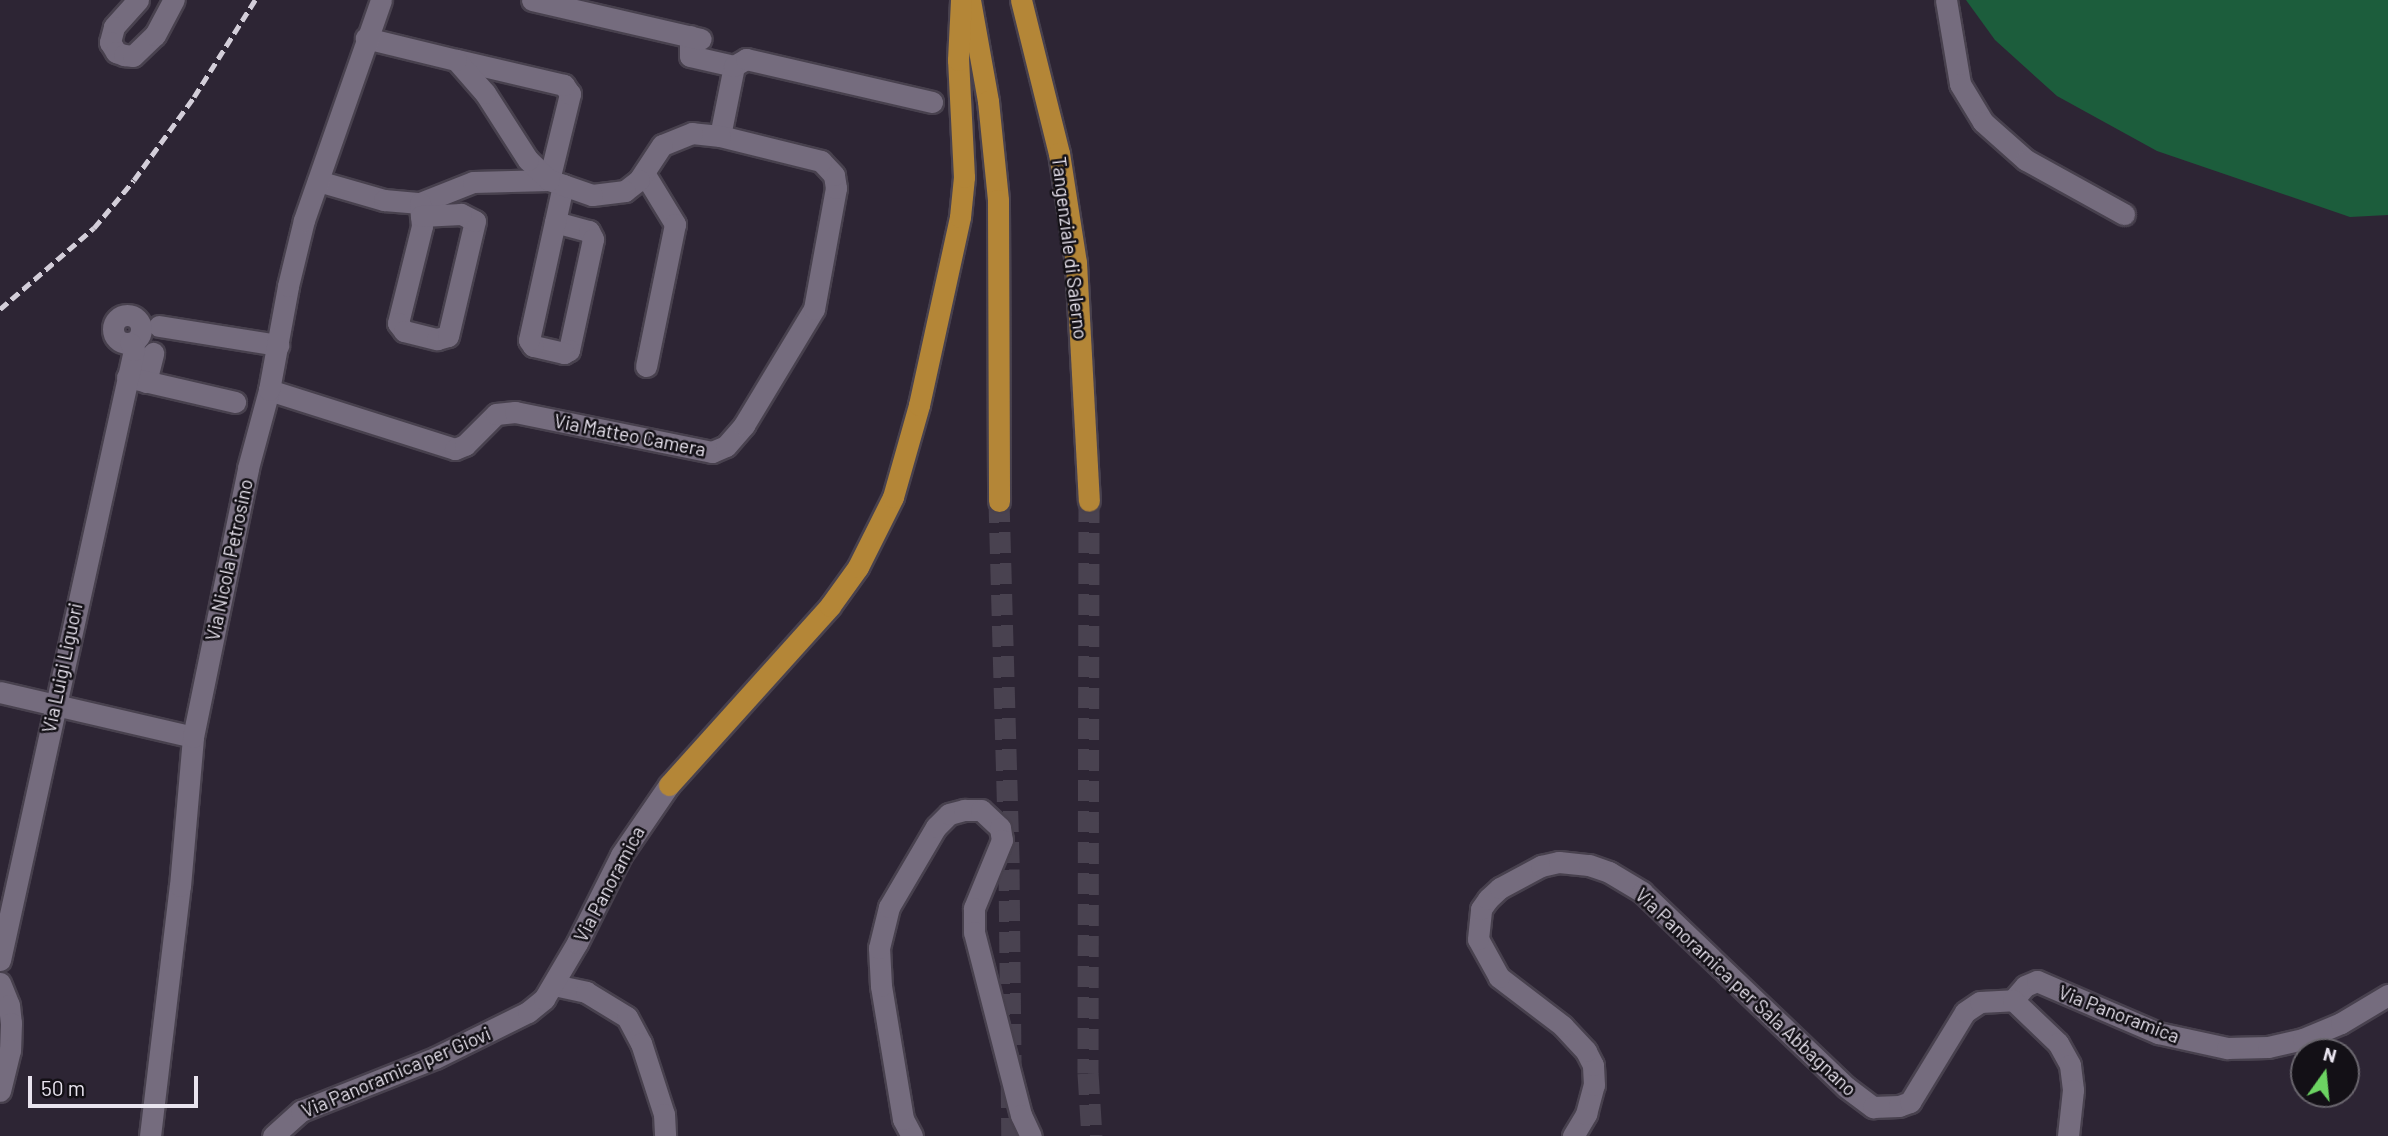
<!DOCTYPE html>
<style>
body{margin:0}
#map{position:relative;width:2388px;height:1136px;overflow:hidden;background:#2d2534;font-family:Barlow,sans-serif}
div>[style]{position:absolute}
.green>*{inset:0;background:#1c5d3c}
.trunk-tunnel>*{height:21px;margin-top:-10.5px;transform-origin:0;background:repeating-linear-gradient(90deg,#494250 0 21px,transparent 0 31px)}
.roads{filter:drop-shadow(2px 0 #48414e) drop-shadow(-2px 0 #48414e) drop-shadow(0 2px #48414e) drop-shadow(0 -2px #48414e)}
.pedestrian>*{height:21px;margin:-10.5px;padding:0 10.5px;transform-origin:10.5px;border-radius:10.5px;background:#756c7e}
.minor>*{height:21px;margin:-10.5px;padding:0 10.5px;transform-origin:10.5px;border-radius:10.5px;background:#756c7e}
.minor>.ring{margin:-10.5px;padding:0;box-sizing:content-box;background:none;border:21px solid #756c7e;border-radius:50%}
.tertiary>*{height:21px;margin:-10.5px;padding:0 10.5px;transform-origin:10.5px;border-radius:10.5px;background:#756c7e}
.trunk>*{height:21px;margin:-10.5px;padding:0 10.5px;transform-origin:10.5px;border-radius:10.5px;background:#b48637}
.rail>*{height:5px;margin-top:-2.5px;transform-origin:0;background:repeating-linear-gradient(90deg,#d3ced9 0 10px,transparent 0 15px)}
span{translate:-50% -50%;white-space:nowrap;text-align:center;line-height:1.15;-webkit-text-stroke:5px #131016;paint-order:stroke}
.street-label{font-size:19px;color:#e9e4ef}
.north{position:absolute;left:2290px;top:1038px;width:70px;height:70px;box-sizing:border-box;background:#131016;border:2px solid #69656d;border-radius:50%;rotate:15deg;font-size:19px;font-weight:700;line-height:28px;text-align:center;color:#e9e4ef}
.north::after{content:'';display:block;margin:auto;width:24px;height:32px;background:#6cd362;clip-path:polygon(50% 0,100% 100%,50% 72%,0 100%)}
.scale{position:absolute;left:28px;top:1076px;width:170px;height:32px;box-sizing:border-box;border:4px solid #e9e4ef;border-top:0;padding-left:9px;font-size:21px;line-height:24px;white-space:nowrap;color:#e9e4ef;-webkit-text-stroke:5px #131016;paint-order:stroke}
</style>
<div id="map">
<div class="green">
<div style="clip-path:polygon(1966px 0,2388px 0,2388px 215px,2350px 217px,2157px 151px,2057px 96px,1995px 40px)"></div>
</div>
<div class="trunk-tunnel">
<div style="left:999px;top:501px;width:368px;rotate:88.4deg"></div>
<div style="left:1009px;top:869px;width:267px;rotate:89.4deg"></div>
<div style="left:1089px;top:501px;width:572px;rotate:90.1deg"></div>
<div style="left:1088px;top:1073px;width:63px;rotate:86.4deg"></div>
</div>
<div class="roads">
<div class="pedestrian">
<div style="left:690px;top:36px;width:20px;rotate:90deg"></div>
<div style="left:690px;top:56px;width:45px;rotate:12.8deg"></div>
<div style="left:159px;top:326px;width:121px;rotate:9.1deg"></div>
<div style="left:146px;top:382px;width:30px;rotate:-76deg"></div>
</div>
<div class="minor">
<div style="left:138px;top:0;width:36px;rotate:132deg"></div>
<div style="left:114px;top:27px;width:16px;rotate:105deg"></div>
<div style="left:110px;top:42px;width:12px;rotate:59deg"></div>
<div style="left:116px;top:52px;width:9px;rotate:21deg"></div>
<div style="left:124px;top:55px;width:9px;rotate:6deg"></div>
<div style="left:133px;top:56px;width:30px;rotate:-44deg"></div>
<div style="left:155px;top:35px;width:40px;rotate:-62deg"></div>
<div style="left:532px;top:0;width:173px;rotate:13deg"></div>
<div style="left:1946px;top:0;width:85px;rotate:80.5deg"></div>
<div style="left:1960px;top:84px;width:44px;rotate:58.8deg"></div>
<div style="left:1983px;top:122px;width:57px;rotate:41.5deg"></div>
<div style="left:2026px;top:160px;width:112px;rotate:28.9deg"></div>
<div style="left:720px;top:136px;width:71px;rotate:-78.7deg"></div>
<div style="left:734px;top:66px;width:14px;rotate:-30deg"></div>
<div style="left:746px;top:59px;width:191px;rotate:13deg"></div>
<div style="left:644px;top:173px;width:60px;rotate:58.7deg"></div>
<div style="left:675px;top:224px;width:145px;rotate:101.5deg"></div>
<div style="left:318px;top:181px;width:69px;rotate:16.1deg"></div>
<div style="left:384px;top:200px;width:36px;rotate:5deg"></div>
<div style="left:420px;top:203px;width:57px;rotate:-21.6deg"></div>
<div style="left:473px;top:182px;width:76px;rotate:-1.5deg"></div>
<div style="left:549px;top:180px;width:89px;rotate:-76.3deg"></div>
<div style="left:570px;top:94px;width:11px;rotate:-124deg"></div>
<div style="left:564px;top:85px;width:110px;rotate:-166.8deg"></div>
<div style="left:420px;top:203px;width:13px;rotate:86deg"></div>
<div style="left:421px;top:216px;width:10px;rotate:84deg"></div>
<div style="left:422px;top:226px;width:100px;rotate:103.9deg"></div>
<div style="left:398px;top:323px;width:10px;rotate:53deg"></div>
<div style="left:404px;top:331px;width:34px;rotate:14deg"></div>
<div style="left:437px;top:339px;width:11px;rotate:-15deg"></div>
<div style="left:448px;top:336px;width:118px;rotate:-76.8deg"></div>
<div style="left:475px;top:221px;width:16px;rotate:-153deg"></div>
<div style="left:461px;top:214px;width:40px;rotate:177.1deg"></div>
<div style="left:555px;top:222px;width:35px;rotate:15deg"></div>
<div style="left:589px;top:231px;width:9px;rotate:63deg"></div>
<div style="left:593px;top:239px;width:114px;rotate:102.2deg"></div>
<div style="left:569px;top:350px;width:6px;rotate:149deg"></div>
<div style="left:564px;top:353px;width:32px;rotate:-167deg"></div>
<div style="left:533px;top:346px;width:7px;rotate:-124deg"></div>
<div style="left:529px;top:340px;width:159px;rotate:-77.6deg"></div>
<div class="ring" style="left:113px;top:315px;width:7px;height:7px"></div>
<div style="left:127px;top:377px;width:111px;rotate:13deg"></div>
<div style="left:269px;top:390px;width:195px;rotate:17.6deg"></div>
<div style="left:455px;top:449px;width:11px;rotate:-22deg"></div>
<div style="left:465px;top:445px;width:44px;rotate:-45deg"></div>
<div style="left:496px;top:414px;width:19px;rotate:-6deg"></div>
<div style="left:515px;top:412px;width:201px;rotate:11.5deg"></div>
<div style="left:712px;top:452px;width:15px;rotate:-23deg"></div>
<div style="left:726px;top:446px;width:28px;rotate:-49deg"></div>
<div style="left:744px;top:425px;width:135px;rotate:-58.9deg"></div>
<div style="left:814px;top:309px;width:123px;rotate:-79.7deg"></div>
<div style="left:836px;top:188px;width:13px;rotate:-99deg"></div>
<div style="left:834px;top:175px;width:19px;rotate:-133deg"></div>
<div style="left:821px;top:161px;width:104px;rotate:-166.1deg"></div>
<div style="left:720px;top:136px;width:28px;rotate:-174deg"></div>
<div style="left:692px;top:133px;width:32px;rotate:158deg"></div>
<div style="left:662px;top:145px;width:42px;rotate:123.3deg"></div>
<div style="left:639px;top:180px;width:18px;rotate:142deg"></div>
<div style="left:625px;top:191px;width:33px;rotate:173deg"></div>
<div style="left:592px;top:195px;width:46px;rotate:-160.8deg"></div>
<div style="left:549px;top:180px;width:29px;rotate:-136deg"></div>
<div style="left:528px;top:160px;width:80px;rotate:-122.7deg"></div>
<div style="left:485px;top:93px;width:44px;rotate:-131.3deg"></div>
<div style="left:456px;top:60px;width:93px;rotate:-166.3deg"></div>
<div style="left:0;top:692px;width:198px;rotate:13.1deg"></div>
<div style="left:0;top:960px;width:625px;rotate:-77.61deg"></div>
<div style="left:134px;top:350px;width:8px;rotate:-120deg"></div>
<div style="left:554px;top:985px;width:33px;rotate:12deg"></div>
<div style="left:586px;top:992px;width:48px;rotate:31.4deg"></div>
<div style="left:627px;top:1017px;width:30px;rotate:62deg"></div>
<div style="left:641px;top:1043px;width:75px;rotate:72.1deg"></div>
<div style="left:664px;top:1114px;width:22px;rotate:87deg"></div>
<div style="left:2013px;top:1000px;width:18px;rotate:-49deg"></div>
<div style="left:2025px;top:986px;width:13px;rotate:-23deg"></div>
<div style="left:2037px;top:981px;width:132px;rotate:23.3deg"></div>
<div style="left:2158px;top:1033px;width:71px;rotate:12.3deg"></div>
<div style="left:2227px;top:1048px;width:41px;rotate:-1.4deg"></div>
<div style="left:2268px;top:1047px;width:36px;rotate:-13deg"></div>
<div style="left:2303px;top:1039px;width:41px;rotate:-22.8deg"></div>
<div style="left:2341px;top:1023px;width:55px;rotate:-30.8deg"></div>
<div style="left:150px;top:1136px;width:252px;rotate:-83.2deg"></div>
<div style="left:180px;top:886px;width:150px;rotate:-85deg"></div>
<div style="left:193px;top:737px;width:275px;rotate:-78.4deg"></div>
<div style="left:248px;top:468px;width:81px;rotate:-74.9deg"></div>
<div style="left:269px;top:390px;width:106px;rotate:-79.6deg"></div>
<div style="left:288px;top:286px;width:68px;rotate:-76.4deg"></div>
<div style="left:304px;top:220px;width:233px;rotate:-70.7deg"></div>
<div style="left:912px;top:1136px;width:19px;rotate:-118deg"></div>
<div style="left:903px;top:1119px;width:135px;rotate:-99.4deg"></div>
<div style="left:881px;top:986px;width:38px;rotate:-93deg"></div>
<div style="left:879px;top:948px;width:42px;rotate:-76.3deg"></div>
<div style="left:889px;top:907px;width:93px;rotate:-59.6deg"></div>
<div style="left:936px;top:827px;width:18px;rotate:-45deg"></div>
<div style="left:949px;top:814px;width:16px;rotate:-15deg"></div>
<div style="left:964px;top:810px;width:17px"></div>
<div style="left:981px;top:810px;width:26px;rotate:43deg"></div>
<div style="left:1000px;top:828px;width:12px;rotate:81deg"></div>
<div style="left:1002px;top:840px;width:74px;rotate:112.4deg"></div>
<div style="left:974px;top:908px;width:24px;rotate:90deg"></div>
<div style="left:974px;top:932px;width:189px;rotate:75.6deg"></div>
<div style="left:1021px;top:1115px;width:23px;rotate:65deg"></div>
<div style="left:1573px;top:1136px;width:26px;rotate:-59deg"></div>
<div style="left:1586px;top:1114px;width:30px;rotate:-75deg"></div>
<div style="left:1594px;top:1085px;width:20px;rotate:-93deg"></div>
<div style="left:1593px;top:1065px;width:16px;rotate:-117deg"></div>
<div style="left:1586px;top:1051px;width:34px;rotate:-133deg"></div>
<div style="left:1563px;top:1026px;width:81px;rotate:-142.6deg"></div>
<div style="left:1499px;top:977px;width:43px;rotate:-118.9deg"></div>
<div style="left:1478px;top:939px;width:30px;rotate:-84deg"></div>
<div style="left:1481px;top:909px;width:12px;rotate:-55deg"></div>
<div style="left:1488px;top:899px;width:16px;rotate:-43deg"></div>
<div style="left:1500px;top:888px;width:47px;rotate:-28.2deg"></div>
<div style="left:1541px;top:866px;width:18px;rotate:-13deg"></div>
<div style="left:1559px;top:862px;width:30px;rotate:6deg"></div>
<div style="left:1589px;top:865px;width:21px;rotate:19deg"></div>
<div style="left:1609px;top:872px;width:39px;rotate:31deg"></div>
<div style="left:1642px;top:892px;width:282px;rotate:43.7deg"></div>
<div style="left:1846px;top:1087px;width:34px;rotate:37deg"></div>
<div style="left:1873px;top:1107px;width:26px;rotate:-2deg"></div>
<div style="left:1899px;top:1106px;width:12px;rotate:-20deg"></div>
<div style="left:1910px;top:1102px;width:105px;rotate:-58.6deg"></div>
<div style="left:1965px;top:1012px;width:18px;rotate:-34deg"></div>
<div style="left:1980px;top:1002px;width:33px;rotate:-3deg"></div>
<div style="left:2013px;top:1000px;width:62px;rotate:43.7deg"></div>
<div style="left:2058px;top:1043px;width:25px;rotate:61deg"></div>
<div style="left:2070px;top:1065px;width:25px;rotate:83deg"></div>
<div style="left:2073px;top:1090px;width:46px;rotate:96.2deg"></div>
</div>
<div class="tertiary">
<div style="left:0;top:983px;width:24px;rotate:68deg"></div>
<div style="left:9px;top:1005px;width:18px;rotate:84deg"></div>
<div style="left:11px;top:1023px;width:27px;rotate:92deg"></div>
<div style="left:10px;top:1050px;width:42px;rotate:103.7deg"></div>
<div style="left:273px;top:1136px;width:38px;rotate:-42deg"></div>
<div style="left:301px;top:1111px;width:144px;rotate:-21.6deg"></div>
<div style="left:435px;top:1058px;width:104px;rotate:-26.3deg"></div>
<div style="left:528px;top:1012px;width:21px;rotate:-39deg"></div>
<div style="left:544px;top:999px;width:65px;rotate:-59.5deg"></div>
<div style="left:577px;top:943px;width:98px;rotate:-63.4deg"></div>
<div style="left:621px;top:855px;width:85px;rotate:-55.6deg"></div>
</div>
<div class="trunk">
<div style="left:970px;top:0;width:103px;rotate:79.9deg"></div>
<div style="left:988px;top:101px;width:100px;rotate:84.2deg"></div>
<div style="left:998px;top:200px;width:301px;rotate:89.8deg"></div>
<div style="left:1021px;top:0;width:158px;rotate:76.1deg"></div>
<div style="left:1059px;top:153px;width:111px;rotate:81.2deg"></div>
<div style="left:1076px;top:263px;width:238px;rotate:86.9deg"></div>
<div style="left:669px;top:785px;width:241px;rotate:-48deg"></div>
<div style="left:830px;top:606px;width:48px;rotate:-54.3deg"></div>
<div style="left:858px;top:567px;width:78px;rotate:-63.4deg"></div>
<div style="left:893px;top:497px;width:96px;rotate:-74.2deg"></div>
<div style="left:919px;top:405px;width:192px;rotate:-77.7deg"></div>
<div style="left:960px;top:217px;width:40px;rotate:-84.3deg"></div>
<div style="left:964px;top:177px;width:117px;rotate:-92.9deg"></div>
<div style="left:958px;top:60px;width:60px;rotate:-87.1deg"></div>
</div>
</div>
<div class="rail">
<div style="left:0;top:309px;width:124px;rotate:-40.8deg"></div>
<div style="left:94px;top:228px;width:62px;rotate:-50.2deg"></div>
<div style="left:134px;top:180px;width:102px;rotate:-54.1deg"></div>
<div style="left:194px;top:97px;width:115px;rotate:-57.8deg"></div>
</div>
<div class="street-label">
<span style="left:1070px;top:248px;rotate:83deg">Tangenziale di Salerno</span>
<span style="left:630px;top:435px;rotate:11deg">Via Matteo Camera</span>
<span style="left:229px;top:560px;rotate:-78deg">Via Nicola Petrosino</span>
<span style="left:62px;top:668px;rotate:-78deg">Via Luigi Liguori</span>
<span style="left:609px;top:884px;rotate:-62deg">Via Panoramica</span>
<span style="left:1746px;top:992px;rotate:43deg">Via Panoramica per Sala Abbagnano</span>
<span style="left:2119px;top:1014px;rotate:21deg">Via Panoramica</span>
<span style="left:396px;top:1072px;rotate:-23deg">Via Panoramica per Giovi</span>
</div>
<div class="north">N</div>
<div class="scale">50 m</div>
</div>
